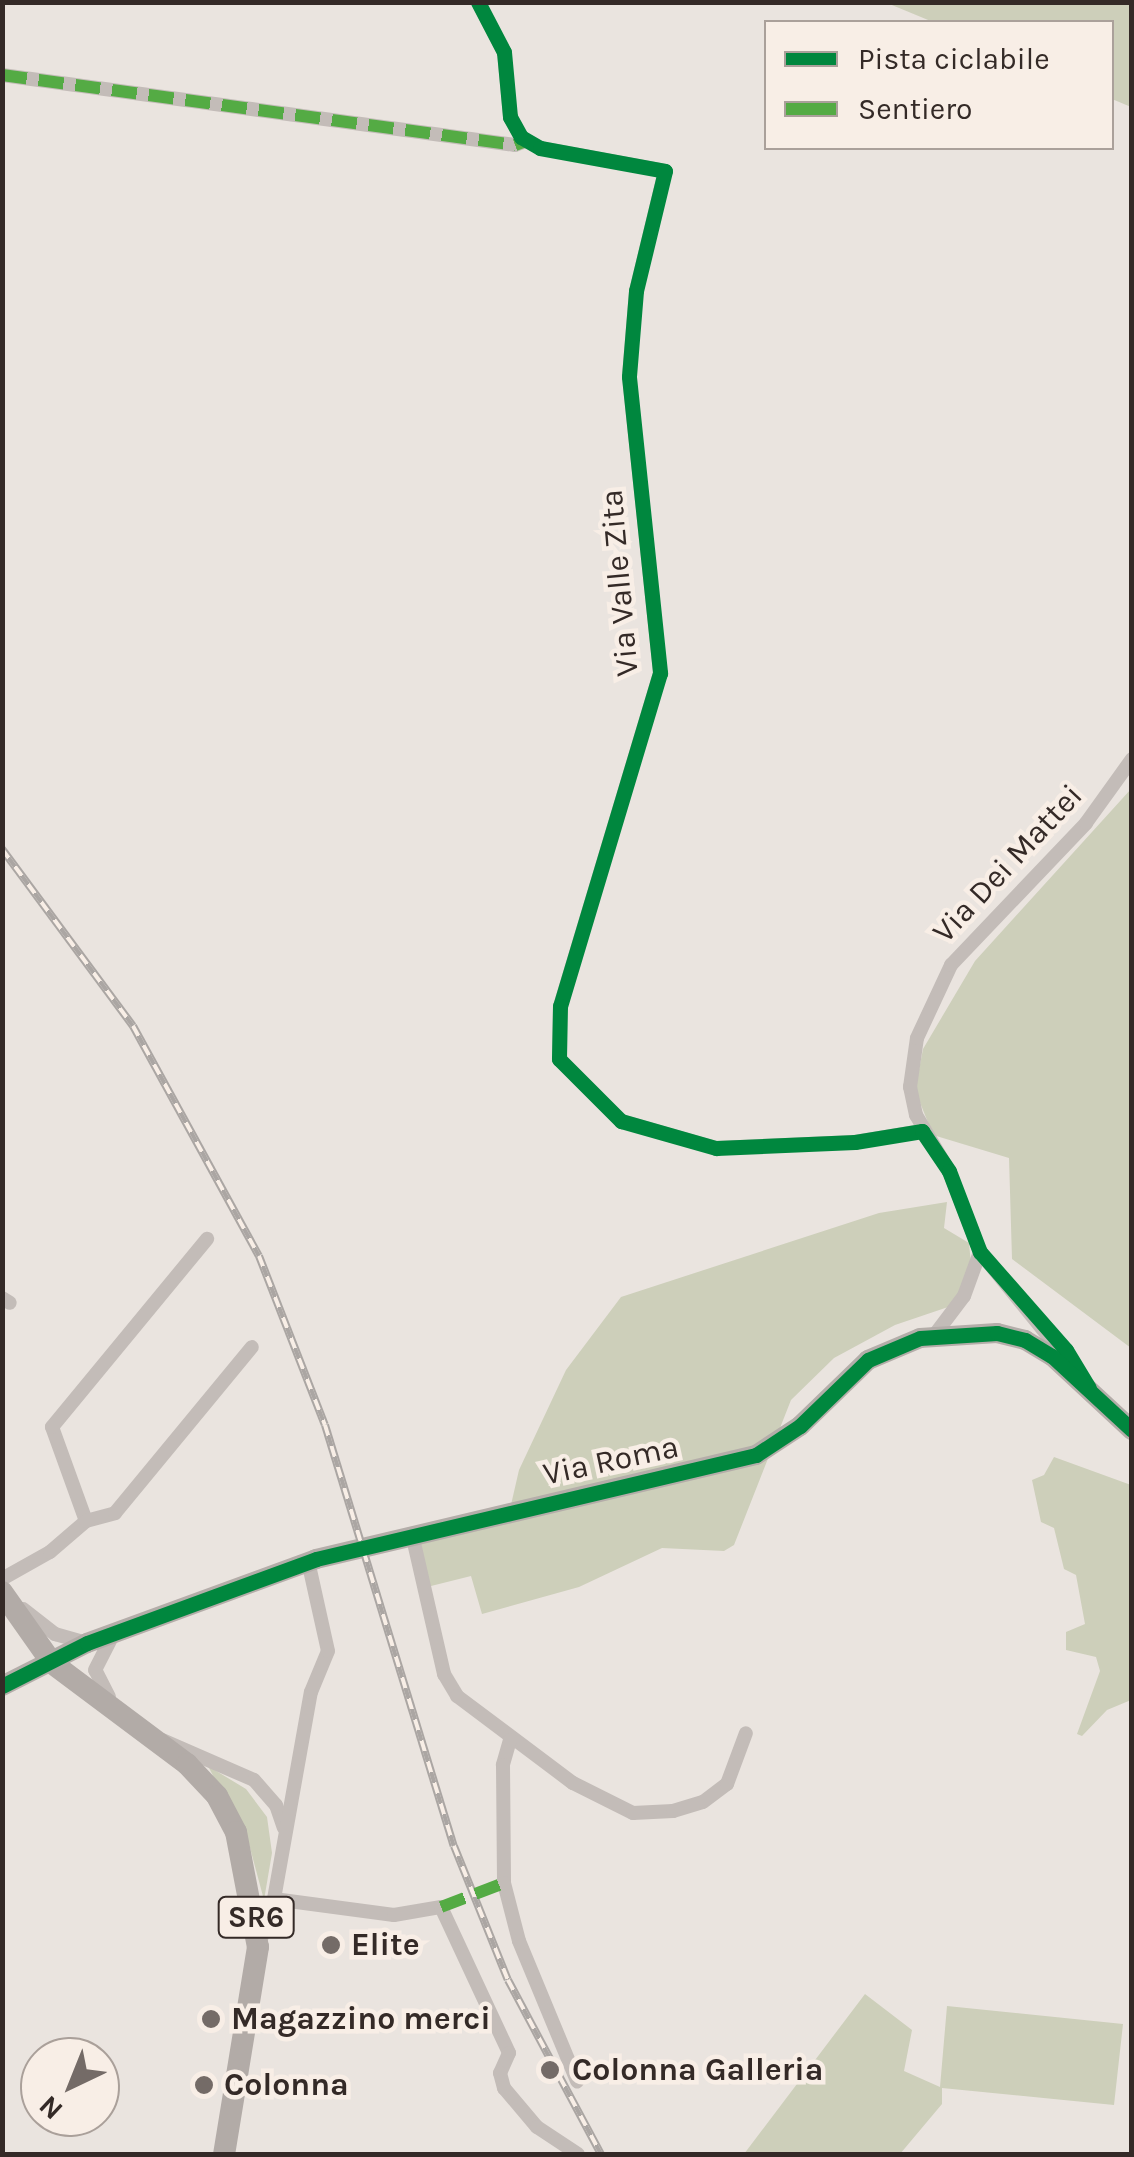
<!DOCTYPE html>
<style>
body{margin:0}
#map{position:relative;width:1134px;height:2157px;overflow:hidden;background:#eae4df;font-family:Karla,sans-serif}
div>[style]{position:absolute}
.green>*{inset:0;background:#cdcfba}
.street>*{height:14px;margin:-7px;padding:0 7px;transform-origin:7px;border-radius:7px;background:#c3bcb8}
.secondary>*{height:20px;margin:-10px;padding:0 10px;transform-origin:10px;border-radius:10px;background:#b4ada9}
.primary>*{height:22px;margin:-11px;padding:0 11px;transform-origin:11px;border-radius:11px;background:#b2aba7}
.rail>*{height:8px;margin-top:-4px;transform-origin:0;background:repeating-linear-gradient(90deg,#f8eee6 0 11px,#aba6a3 0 22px);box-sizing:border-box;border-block:2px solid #aba6a3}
.quiet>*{height:12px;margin-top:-6px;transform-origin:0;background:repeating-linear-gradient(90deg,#54ab44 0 25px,transparent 0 37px)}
.cycleway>*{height:15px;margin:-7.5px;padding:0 7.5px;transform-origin:7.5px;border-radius:7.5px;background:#00873e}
.dots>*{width:28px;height:28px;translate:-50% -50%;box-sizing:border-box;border:5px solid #f8eee6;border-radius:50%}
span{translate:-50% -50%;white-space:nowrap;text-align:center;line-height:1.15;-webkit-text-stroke:9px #f8eee6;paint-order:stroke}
.shield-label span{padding:2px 8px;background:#f8eee6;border:2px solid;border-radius:8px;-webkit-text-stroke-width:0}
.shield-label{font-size:30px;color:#342a27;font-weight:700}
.street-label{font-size:32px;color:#342a27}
.poi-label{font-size:32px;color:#342a27;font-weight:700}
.left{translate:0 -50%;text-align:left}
.frame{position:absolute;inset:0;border:5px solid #342a27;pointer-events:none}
.legend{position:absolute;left:764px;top:20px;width:350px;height:130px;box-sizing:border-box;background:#f8eee6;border:2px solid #aaa09a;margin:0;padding:12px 18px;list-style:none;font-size:30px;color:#342a27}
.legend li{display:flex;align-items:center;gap:20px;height:50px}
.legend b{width:50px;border:2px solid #aaa09a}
.north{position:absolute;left:20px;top:2037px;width:100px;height:100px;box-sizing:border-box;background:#f8eee6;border:2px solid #aaa09a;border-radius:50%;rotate:223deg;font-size:28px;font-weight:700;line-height:40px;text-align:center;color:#342a27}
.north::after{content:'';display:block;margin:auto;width:35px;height:45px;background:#746b67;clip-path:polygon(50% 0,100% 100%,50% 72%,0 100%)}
</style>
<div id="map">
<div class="green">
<div style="clip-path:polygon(887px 3px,1131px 3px,1131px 107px,1112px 99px,1112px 22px,933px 22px)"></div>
<div style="clip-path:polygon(1131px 789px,1131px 1348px,1012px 1259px,1009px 1158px,933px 1135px,915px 1090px,923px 1049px,975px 961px)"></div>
<div style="clip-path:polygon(947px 1202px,944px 1228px,969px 1243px,972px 1274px,954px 1305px,895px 1325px,834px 1358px,791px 1400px,734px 1545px,724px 1551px,662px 1548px,579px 1587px,482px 1614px,471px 1576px,427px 1587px,419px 1542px,507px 1522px,519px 1470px,566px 1370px,621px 1297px,879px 1213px)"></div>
<div style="clip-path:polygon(1054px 1457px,1131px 1485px,1131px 1700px,1107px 1710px,1082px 1736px,1077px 1734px,1100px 1671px,1096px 1657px,1066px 1650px,1066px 1632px,1085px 1624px,1076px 1575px,1064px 1569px,1054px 1528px,1041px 1522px,1032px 1480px,1044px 1475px)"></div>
<div style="clip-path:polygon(208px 1766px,246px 1789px,267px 1817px,272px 1853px,264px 1900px,249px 1844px)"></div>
<div style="clip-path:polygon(865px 1994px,912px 2030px,904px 2071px,940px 2087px,947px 2006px,1123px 2024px,1114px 2105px,942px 2088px,942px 2104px,900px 2154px,744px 2154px)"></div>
</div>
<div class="street">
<div style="left:478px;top:2px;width:56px;rotate:62.5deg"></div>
<div style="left:504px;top:52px;width:65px;rotate:84.7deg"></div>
<div style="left:510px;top:117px;width:23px;rotate:61deg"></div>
<div style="left:521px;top:137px;width:22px;rotate:30deg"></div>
<div style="left:540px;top:148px;width:127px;rotate:10.4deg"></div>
<div style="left:665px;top:171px;width:123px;rotate:103.6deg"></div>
<div style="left:636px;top:291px;width:86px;rotate:94.7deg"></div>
<div style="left:629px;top:377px;width:298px;rotate:84deg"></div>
<div style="left:660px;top:673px;width:348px;rotate:106.7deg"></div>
<div style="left:560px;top:1006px;width:53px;rotate:91.1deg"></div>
<div style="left:559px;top:1059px;width:88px;rotate:45deg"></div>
<div style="left:621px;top:1121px;width:99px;rotate:15.9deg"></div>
<div style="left:716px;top:1148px;width:139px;rotate:-2.5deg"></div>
<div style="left:855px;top:1142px;width:68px;rotate:-9.3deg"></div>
<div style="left:2px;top:75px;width:518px;rotate:7.77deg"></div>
<div style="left:515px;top:145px;width:12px;rotate:-20deg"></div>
<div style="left:980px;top:1252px;width:164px;rotate:51deg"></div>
<div style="left:2px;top:1298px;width:9px;rotate:32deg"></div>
<div style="left:933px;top:1337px;width:51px;rotate:-52.9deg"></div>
<div style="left:964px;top:1296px;width:47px;rotate:-70deg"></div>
<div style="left:980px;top:1252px;width:87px;rotate:-110.9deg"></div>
<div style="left:949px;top:1171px;width:65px;rotate:-120.5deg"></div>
<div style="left:916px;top:1115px;width:29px;rotate:-102deg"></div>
<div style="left:910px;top:1087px;width:49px;rotate:-81.9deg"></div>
<div style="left:917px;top:1038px;width:81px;rotate:-65deg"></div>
<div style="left:951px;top:965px;width:196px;rotate:-46.4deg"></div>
<div style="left:1086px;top:823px;width:79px;rotate:-54.3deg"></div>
<div style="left:86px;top:1521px;width:100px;rotate:-109.9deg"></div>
<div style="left:52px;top:1427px;width:244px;rotate:-50.5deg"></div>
<div style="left:412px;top:1534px;width:144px;rotate:77.1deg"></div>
<div style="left:444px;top:1674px;width:26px;rotate:59deg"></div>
<div style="left:457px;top:1696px;width:145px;rotate:36.9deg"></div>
<div style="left:573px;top:1783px;width:67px;rotate:26.6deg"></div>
<div style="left:633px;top:1813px;width:40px;rotate:-2.9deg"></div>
<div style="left:673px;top:1811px;width:31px;rotate:-17deg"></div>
<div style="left:703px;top:1802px;width:30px;rotate:-37deg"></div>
<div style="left:727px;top:1784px;width:54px;rotate:-69.6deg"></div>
<div style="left:2px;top:1579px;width:55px;rotate:-29.4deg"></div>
<div style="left:50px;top:1552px;width:48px;rotate:-40.7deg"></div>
<div style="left:86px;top:1521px;width:30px;rotate:-15deg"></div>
<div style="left:115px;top:1513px;width:215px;rotate:-50.5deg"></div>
<div style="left:23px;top:1609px;width:41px;rotate:38deg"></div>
<div style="left:55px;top:1634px;width:33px;rotate:16deg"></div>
<div style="left:109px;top:1697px;width:30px;rotate:-117deg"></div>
<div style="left:95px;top:1670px;width:34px;rotate:-63deg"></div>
<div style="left:162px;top:1740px;width:100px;rotate:23.5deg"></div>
<div style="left:254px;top:1780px;width:33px;rotate:49deg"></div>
<div style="left:276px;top:1805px;width:24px;rotate:71deg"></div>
<div style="left:510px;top:1740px;width:26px;rotate:106deg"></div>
<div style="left:503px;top:1765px;width:118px;rotate:89.5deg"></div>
<div style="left:504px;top:1883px;width:60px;rotate:75.5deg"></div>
<div style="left:519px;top:1941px;width:152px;rotate:67.5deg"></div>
<div style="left:274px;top:1899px;width:121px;rotate:7.6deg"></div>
<div style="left:394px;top:1915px;width:48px;rotate:-9.7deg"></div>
<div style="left:441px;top:1907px;width:161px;rotate:65deg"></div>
<div style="left:509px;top:2053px;width:22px;rotate:114deg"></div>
<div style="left:500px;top:2073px;width:16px;rotate:75deg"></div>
<div style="left:504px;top:2088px;width:51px;rotate:49.8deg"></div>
<div style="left:537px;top:2127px;width:49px;rotate:33.4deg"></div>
<div style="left:261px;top:1939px;width:42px;rotate:-72deg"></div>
<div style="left:274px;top:1899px;width:210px;rotate:-79.9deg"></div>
<div style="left:311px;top:1692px;width:44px;rotate:-67.5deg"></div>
<div style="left:328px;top:1651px;width:92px;rotate:-102.5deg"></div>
</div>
<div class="secondary">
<div style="left:2px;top:1686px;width:95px;rotate:-26.8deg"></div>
<div style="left:87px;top:1643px;width:244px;rotate:-20.1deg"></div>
<div style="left:316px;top:1559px;width:452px;rotate:-13.3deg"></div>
<div style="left:756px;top:1455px;width:53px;rotate:-33.4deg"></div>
<div style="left:800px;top:1426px;width:95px;rotate:-44.1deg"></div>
<div style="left:868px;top:1360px;width:56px;rotate:-22.9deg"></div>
<div style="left:920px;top:1338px;width:77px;rotate:-3.7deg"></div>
<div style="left:997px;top:1333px;width:29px;rotate:14deg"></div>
<div style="left:1025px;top:1340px;width:31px;rotate:31deg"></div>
<div style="left:1052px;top:1356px;width:109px;rotate:42.8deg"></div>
</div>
<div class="primary">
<div style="left:2px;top:1592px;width:87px;rotate:54.8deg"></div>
<div style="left:52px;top:1663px;width:169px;rotate:36.8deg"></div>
<div style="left:187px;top:1764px;width:44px;rotate:46.8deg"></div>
<div style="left:217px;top:1796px;width:41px;rotate:62.2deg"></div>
<div style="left:236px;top:1832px;width:117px;rotate:79.2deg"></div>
<div style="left:258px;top:1947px;width:210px;rotate:99.3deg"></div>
</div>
<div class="rail">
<div style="left:2px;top:849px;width:220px;rotate:53.5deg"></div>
<div style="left:133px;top:1026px;width:262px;rotate:61.3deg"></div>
<div style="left:259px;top:1256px;width:181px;rotate:68.7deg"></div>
<div style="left:325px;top:1425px;width:440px;rotate:73deg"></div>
<div style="left:454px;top:1846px;width:144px;rotate:68.1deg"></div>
<div style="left:508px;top:1980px;width:197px;rotate:61.9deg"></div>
</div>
<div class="quiet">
<div style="left:2px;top:75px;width:518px;rotate:7.77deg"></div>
<div style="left:515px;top:145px;width:12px;rotate:-20deg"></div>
<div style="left:441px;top:1907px;width:67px;rotate:-20.9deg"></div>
</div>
<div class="cycleway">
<div style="left:478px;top:2px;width:56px;rotate:62.5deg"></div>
<div style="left:504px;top:52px;width:65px;rotate:84.7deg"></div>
<div style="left:510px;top:117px;width:23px;rotate:61deg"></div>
<div style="left:521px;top:137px;width:22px;rotate:30deg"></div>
<div style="left:540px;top:148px;width:127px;rotate:10.4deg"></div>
<div style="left:665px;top:171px;width:123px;rotate:103.6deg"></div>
<div style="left:636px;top:291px;width:86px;rotate:94.7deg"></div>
<div style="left:629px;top:377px;width:298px;rotate:84deg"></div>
<div style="left:660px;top:673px;width:348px;rotate:106.7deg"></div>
<div style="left:560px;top:1006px;width:53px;rotate:91.1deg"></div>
<div style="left:559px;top:1059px;width:88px;rotate:45deg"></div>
<div style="left:621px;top:1121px;width:99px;rotate:15.9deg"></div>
<div style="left:716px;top:1148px;width:139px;rotate:-2.5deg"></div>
<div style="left:855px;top:1142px;width:68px;rotate:-9.3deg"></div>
<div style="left:922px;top:1131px;width:48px;rotate:56deg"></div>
<div style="left:949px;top:1171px;width:87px;rotate:69.1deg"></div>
<div style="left:980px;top:1252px;width:130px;rotate:48.7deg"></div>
<div style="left:1066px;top:1350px;width:44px;rotate:58.8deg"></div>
<div style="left:2px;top:1686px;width:95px;rotate:-26.8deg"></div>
<div style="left:87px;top:1643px;width:244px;rotate:-20.1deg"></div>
<div style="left:316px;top:1559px;width:452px;rotate:-13.3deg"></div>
<div style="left:756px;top:1455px;width:53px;rotate:-33.4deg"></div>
<div style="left:800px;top:1426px;width:95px;rotate:-44.1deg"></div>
<div style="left:868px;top:1360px;width:56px;rotate:-22.9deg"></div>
<div style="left:920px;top:1338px;width:77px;rotate:-3.7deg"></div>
<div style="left:997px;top:1333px;width:29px;rotate:14deg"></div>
<div style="left:1025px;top:1340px;width:31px;rotate:31deg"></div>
<div style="left:1052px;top:1356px;width:109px;rotate:42.8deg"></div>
</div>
<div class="dots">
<div style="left:331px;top:1945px;background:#746b67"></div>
<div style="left:211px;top:2019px;background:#746b67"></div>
<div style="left:550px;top:2070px;background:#746b67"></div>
<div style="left:204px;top:2085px;background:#746b67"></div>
</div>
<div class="shield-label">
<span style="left:256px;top:1917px">SR6</span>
</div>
<div class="street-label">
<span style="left:620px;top:583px;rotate:-95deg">Via Valle Zita</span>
<span style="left:1008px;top:864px;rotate:-47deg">Via Dei Mattei</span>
<span style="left:611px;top:1461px;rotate:-12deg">Via Roma</span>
</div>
<div class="poi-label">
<span class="left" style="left:351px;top:1945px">Elite</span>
<span class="left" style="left:231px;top:2019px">Magazzino merci</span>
<span class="left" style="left:572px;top:2070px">Colonna Galleria</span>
<span class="left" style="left:224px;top:2085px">Colonna</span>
</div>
<div class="frame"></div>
<ul class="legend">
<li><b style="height:12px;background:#00873e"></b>Pista ciclabile</li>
<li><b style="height:12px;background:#54ab44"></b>Sentiero</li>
</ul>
<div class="north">N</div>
</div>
